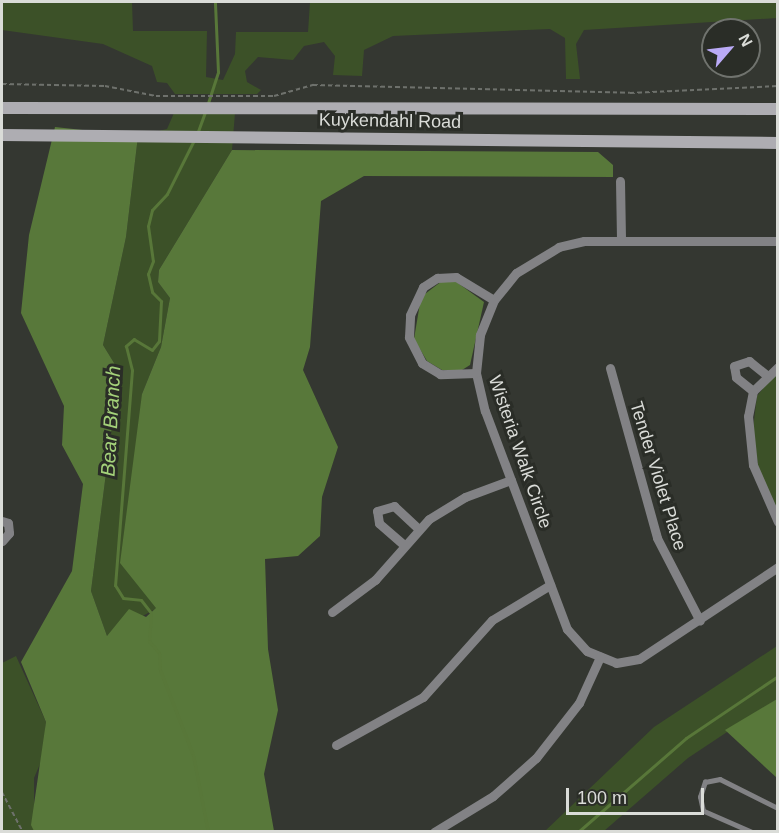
<!DOCTYPE html>
<style>
body{margin:0}
#map{position:relative;width:779px;height:833px;overflow:hidden;background:#343731;font-family:Helvetica,sans-serif}
div>[style]{position:absolute}
.green>*{inset:0;background:#3c5128}
.forest>*{inset:0;background:#58783a}
.stream>*{height:3px;margin:-1.5px;padding:0 1.5px;transform-origin:1.5px;border-radius:1.5px;background:#587739}
.path>*{height:1.5px;margin-top:-0.75px;transform-origin:0;background:repeating-linear-gradient(90deg,#6e716c 0 4.5px,transparent 0 7.5px)}
.lane>*{height:4.5px;margin:-2.25px;padding:0 2.25px;transform-origin:2.25px;border-radius:2.25px;background:#828285}
.street>*{height:9px;margin:-4.5px;padding:0 4.5px;transform-origin:4.5px;border-radius:4.5px;background:#828285}
.secondary>*{height:12px;margin:-6px;padding:0 6px;transform-origin:6px;border-radius:6px;background:#aeadb2}
span{translate:-50% -50%;white-space:nowrap;text-align:center;line-height:1.15;-webkit-text-stroke:6px #2a2d27;paint-order:stroke}
.street-label{font-size:18px;color:#dadcd8}
.water-label{font-size:20px;color:#a4d27a;font-style:italic}
.frame{position:absolute;inset:0;border:3px solid #dadcd8;pointer-events:none}
.north{position:absolute;left:701px;top:18px;width:60px;height:60px;box-sizing:border-box;background:#2a2d27;border:2px solid #70736e;border-radius:50%;rotate:62deg;font-size:16px;font-weight:700;line-height:24px;text-align:center;color:#dadcd8}
.north::after{content:'';display:block;margin:auto;width:21px;height:27px;background:#baaaf6;clip-path:polygon(50% 0,100% 100%,50% 72%,0 100%)}
.scale{position:absolute;left:566px;top:788px;width:138px;height:27px;box-sizing:border-box;border:3px solid #dadcd8;border-top:0;padding-left:8px;font-size:18px;line-height:21px;white-space:nowrap;color:#dadcd8;-webkit-text-stroke:4px #2a2d27;paint-order:stroke}
</style>
<div id="map">
<div class="green">
<div style="clip-path:polygon(2px 2px,132px 2px,133px 31px,207px 31px,206px 77px,223px 80px,235px 54px,236px 32px,308px 32px,310px 2px,777px 2px,778px 18px,584px 30px,576px 44px,580px 79px,566px 79px,565px 38px,550px 29px,393px 36px,364px 50px,362px 76px,333px 75px,335px 56px,324px 42px,304px 46px,293px 60px,258px 57px,245px 71px,247px 82px,261px 90px,257px 94px,175px 94px,167px 83px,157px 82px,152px 66px,103px 44px,2px 30px)"></div>
<div style="clip-path:polygon(174px 113px,235px 113px,232px 150px,159px 270px,158px 282px,170px 298px,161px 347px,142px 394px,157px 608px,107px 636px,91px 591px,119px 371px,103px 345px,126px 237px,138px 136px,167px 129px)"></div>
<div style="clip-path:polygon(777px 371px,777px 513px,758px 466px,753px 429px,757px 396px)"></div>
<div style="clip-path:polygon(777px 646px,777px 699px,688px 758px,604px 831px,544px 832px,654px 727px)"></div>
<div style="clip-path:polygon(16px 656px,46px 722px,43px 757px,34px 778px,34px 831px,2px 831px,2px 663px)"></div>
</div>
<div class="forest">
<div style="clip-path:polygon(55px 127px,138px 136px,126px 237px,103px 345px,119px 371px,91px 591px,107px 636px,129px 609px,146px 617px,156px 608px,120px 563px,142px 394px,161px 347px,170px 298px,158px 282px,159px 270px,232px 150px,598px 152px,613px 165px,613px 177px,364px 176px,321px 201px,310px 347px,303px 370px,338px 447px,322px 497px,320px 536px,298px 556px,265px 559px,268px 649px,278px 710px,264px 774px,274px 831px,34px 831px,31px 825px,46px 722px,21px 662px,72px 571px,83px 484px,62px 445px,64px 406px,21px 313px,29px 235px)"></div>
<div style="clip-path:polygon(442px 281px,455px 281px,484px 302px,470px 365px,462px 370px,442px 370px,427px 361px,414px 339px,421px 297px)"></div>
<div style="clip-path:polygon(777px 699px,777px 778px,725px 730px)"></div>
</div>
<div class="stream">
<div style="left:207px;top:106px;width:36px;rotate:-72deg"></div>
<div style="left:218px;top:72px;width:70px;rotate:-92.5deg"></div>
<div style="left:197px;top:134px;width:23px;rotate:-70deg"></div>
<div style="left:194px;top:140px;width:60px;rotate:116.6deg"></div>
<div style="left:167px;top:194px;width:22px;rotate:133deg"></div>
<div style="left:152px;top:210px;width:16px;rotate:104deg"></div>
<div style="left:148px;top:226px;width:35px;rotate:82deg"></div>
<div style="left:153px;top:261px;width:14px;rotate:111deg"></div>
<div style="left:148px;top:274px;width:18px;rotate:77deg"></div>
<div style="left:152px;top:292px;width:13px;rotate:45deg"></div>
<div style="left:161px;top:301px;width:40px;rotate:92.9deg"></div>
<div style="left:159px;top:341px;width:11px;rotate:128deg"></div>
<div style="left:152px;top:350px;width:21px;rotate:-149deg"></div>
<div style="left:134px;top:339px;width:11px;rotate:139deg"></div>
<div style="left:126px;top:346px;width:25px;rotate:76deg"></div>
<div style="left:132px;top:370px;width:216px;rotate:94.5deg"></div>
<div style="left:115px;top:585px;width:15px;rotate:58deg"></div>
<div style="left:123px;top:598px;width:18px;rotate:6deg"></div>
<div style="left:141px;top:600px;width:16px;rotate:52deg"></div>
<div style="left:151px;top:613px;width:28px;rotate:94deg"></div>
<div style="left:149px;top:641px;width:16px;rotate:50deg"></div>
<div style="left:159px;top:653px;width:17px;rotate:87deg"></div>
<div style="left:160px;top:670px;width:91px;rotate:68.8deg"></div>
<div style="left:193px;top:755px;width:78px;rotate:79deg"></div>
<div style="left:578px;top:832px;width:143px;rotate:-41deg"></div>
<div style="left:686px;top:738px;width:111px;rotate:-34deg"></div>
</div>
<div class="path">
<div style="left:2px;top:84px;width:103px;rotate:1.1deg"></div>
<div style="left:105px;top:86px;width:52px;rotate:11.1deg"></div>
<div style="left:156px;top:96px;width:118px"></div>
<div style="left:274px;top:96px;width:41px;rotate:-15.8deg"></div>
<div style="left:313px;top:85px;width:317px;rotate:1.4deg"></div>
<div style="left:630px;top:93px;width:148px;rotate:-2.7deg"></div>
<div style="left:2px;top:792px;width:45px;rotate:62.3deg"></div>
</div>
<div class="lane">
<div style="left:751px;top:832px;width:52px;rotate:-156.4deg"></div>
<div style="left:703px;top:811px;width:14px;rotate:-102deg"></div>
<div style="left:700px;top:797px;width:16px;rotate:-72deg"></div>
<div style="left:705px;top:782px;width:15px;rotate:-11deg"></div>
<div style="left:720px;top:779px;width:65px;rotate:26.6deg"></div>
</div>
<div class="street">
<div style="left:620px;top:181px;width:59px;rotate:89deg"></div>
<div style="left:778px;top:241px;width:194px;rotate:180deg"></div>
<div style="left:584px;top:241px;width:26px;rotate:167deg"></div>
<div style="left:559px;top:247px;width:50px;rotate:148.8deg"></div>
<div style="left:516px;top:273px;width:35px;rotate:129deg"></div>
<div style="left:494px;top:300px;width:38px;rotate:112deg"></div>
<div style="left:480px;top:335px;width:38px;rotate:96deg"></div>
<div style="left:476px;top:373px;width:39px;rotate:77deg"></div>
<div style="left:485px;top:411px;width:233px;rotate:69.4deg"></div>
<div style="left:567px;top:629px;width:30px;rotate:48deg"></div>
<div style="left:587px;top:651px;width:31px;rotate:22deg"></div>
<div style="left:616px;top:663px;width:23px;rotate:-10deg"></div>
<div style="left:639px;top:659px;width:167px;rotate:-33.5deg"></div>
<div style="left:778px;top:367px;width:35px;rotate:136deg"></div>
<div style="left:753px;top:391px;width:25px;rotate:101deg"></div>
<div style="left:748px;top:416px;width:49px;rotate:84.2deg"></div>
<div style="left:753px;top:465px;width:62px;rotate:66.3deg"></div>
<div style="left:610px;top:368px;width:176px;rotate:74.5deg"></div>
<div style="left:657px;top:538px;width:93px;rotate:62.6deg"></div>
<div style="left:476px;top:373px;width:36px;rotate:178deg"></div>
<div style="left:440px;top:374px;width:21px;rotate:-149deg"></div>
<div style="left:422px;top:363px;width:29px;rotate:-117deg"></div>
<div style="left:409px;top:337px;width:22px;rotate:-87deg"></div>
<div style="left:410px;top:315px;width:31px;rotate:-65deg"></div>
<div style="left:423px;top:287px;width:17px;rotate:-33deg"></div>
<div style="left:437px;top:278px;width:19px;rotate:-3deg"></div>
<div style="left:456px;top:277px;width:44px;rotate:31.2deg"></div>
<div style="left:753px;top:391px;width:22px;rotate:-141deg"></div>
<div style="left:736px;top:377px;width:11px;rotate:-100deg"></div>
<div style="left:734px;top:366px;width:16px;rotate:-18deg"></div>
<div style="left:749px;top:361px;width:22px;rotate:39deg"></div>
<div style="left:2px;top:521px;width:6px;rotate:18deg"></div>
<div style="left:8px;top:523px;width:10px;rotate:84deg"></div>
<div style="left:9px;top:533px;width:11px;rotate:131deg"></div>
<div style="left:404px;top:545px;width:33px;rotate:-139deg"></div>
<div style="left:379px;top:523px;width:12px;rotate:-99deg"></div>
<div style="left:377px;top:511px;width:18px;rotate:-16deg"></div>
<div style="left:394px;top:506px;width:33px;rotate:43deg"></div>
<div style="left:332px;top:612px;width:54px;rotate:-36.7deg"></div>
<div style="left:375px;top:580px;width:81px;rotate:-48.5deg"></div>
<div style="left:429px;top:519px;width:42px;rotate:-31.4deg"></div>
<div style="left:465px;top:497px;width:49px;rotate:-20.3deg"></div>
<div style="left:336px;top:745px;width:99px;rotate:-28.9deg"></div>
<div style="left:423px;top:697px;width:103px;rotate:-48.1deg"></div>
<div style="left:492px;top:620px;width:68px;rotate:-31.1deg"></div>
<div style="left:434px;top:832px;width:69px;rotate:-31.4deg"></div>
<div style="left:493px;top:796px;width:57px;rotate:-41.5deg"></div>
<div style="left:536px;top:758px;width:70px;rotate:-52deg"></div>
<div style="left:579px;top:703px;width:51px;rotate:-65.5deg"></div>
</div>
<div class="secondary">
<div style="left:2px;top:108px;width:776px;rotate:0.07deg"></div>
<div style="left:2px;top:135px;width:776px;rotate:0.59deg"></div>
</div>
<div class="street-label">
<span style="left:390px;top:121px;rotate:1deg">Kuykendahl Road</span>
<span style="left:520px;top:452px;rotate:71deg">Wisteria Walk Circle</span>
<span style="left:658px;top:476px;rotate:73deg">Tender Violet Place</span>
</div>
<div class="water-label">
<span style="left:111px;top:421px;rotate:-87deg">Bear Branch</span>
</div>
<div class="frame"></div>
<div class="north">N</div>
<div class="scale">100 m</div>
</div>
